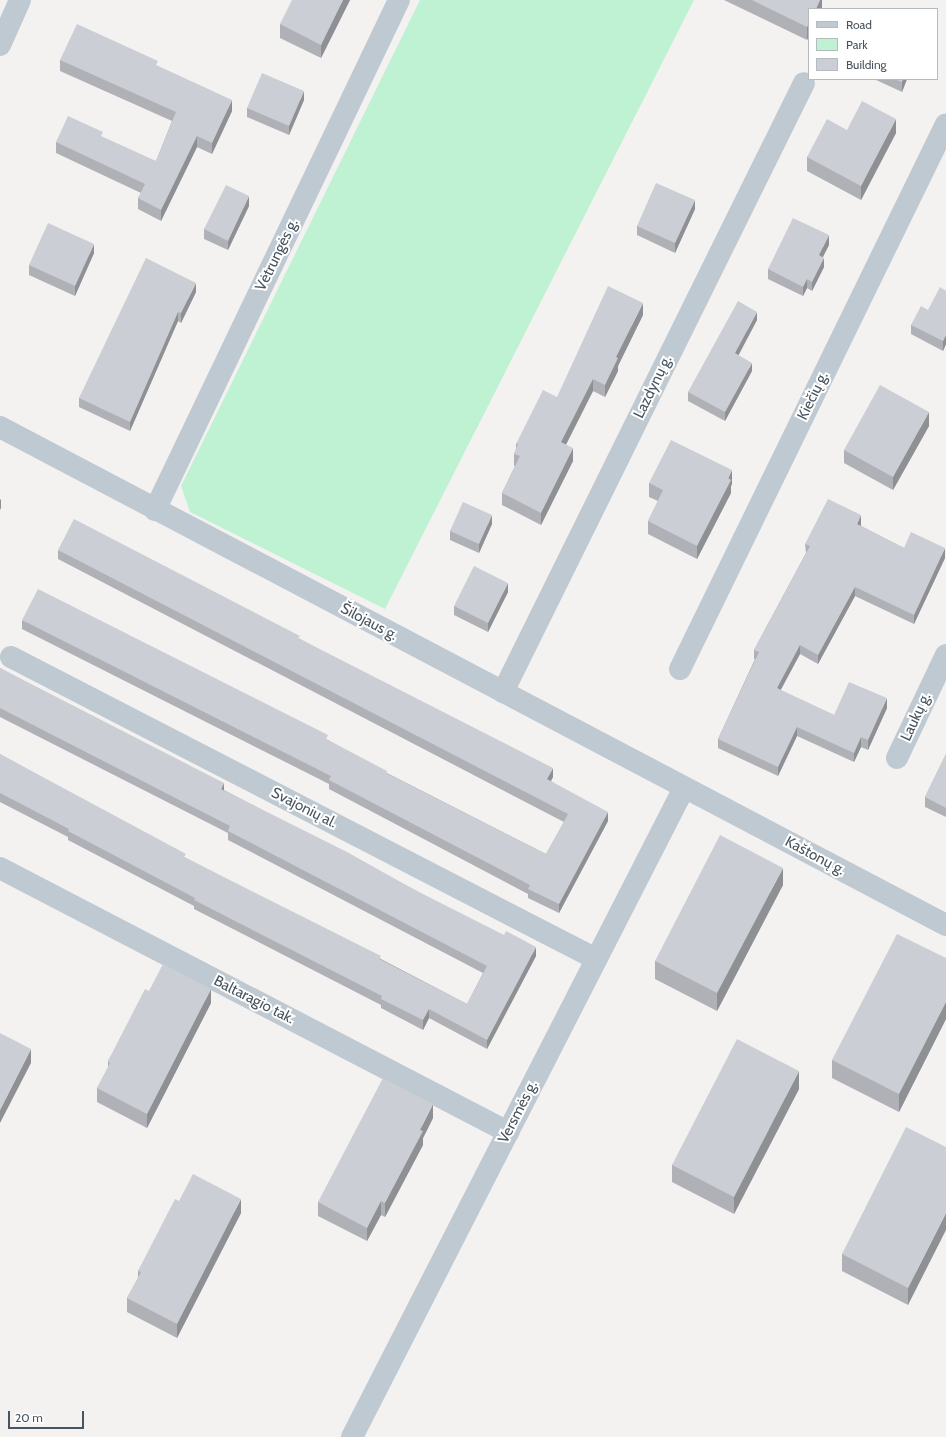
<!DOCTYPE html>
<meta charset="utf-8">
<style>
body{margin:0}
#map{position:relative;width:946px;height:1437px;overflow:hidden;background:#f4f1f1;font-family:Cabin,sans-serif}
div>[style]{position:absolute}
.green>*{inset:0;background:#bff2d3}
.minor>*{height:22px;margin:-11px;padding:0 11px;transform-origin:11px;border-radius:11px;background:#bfc9d1}
.wall>*{inset:0;background:#afb1b6}
.shaded-wall>*{inset:0;background:#8e9094}
.building>*{inset:0;background:#cbced4}
span{translate:-50% -50%;white-space:nowrap;text-align:center;line-height:1.15;-webkit-text-stroke:4px #fff;paint-order:stroke}
.street-label{font-size:15px;color:#485560}
.legend{position:absolute;left:808px;top:8px;width:130px;height:72px;box-sizing:border-box;background:#fff;border:1px solid #b6bbbf;margin:0;padding:5px 7px;list-style:none;font-size:12px;color:#485560}
.legend li{display:flex;align-items:center;gap:8px;height:20px}
.legend b{width:20px;border:1px solid #b6bbbf}
.scale{position:absolute;left:8px;top:1411px;width:76px;height:18px;box-sizing:border-box;border:2px solid #485560;border-top:0;padding-left:5px;font-size:12px;line-height:14px;white-space:nowrap;color:#485560;-webkit-text-stroke:3px #fff;paint-order:stroke}
</style>
<div id="map">
<div class="green">
<div style="clip-path:polygon(420px 0,694px 0,385px 609px,190px 512px,181px 486px)"></div>
</div>
<div class="minor">
<div style="left:0;top:45px;width:49px;rotate:-66deg"></div>
<div style="left:0;top:427px;width:1069px;rotate:27.76deg"></div>
<div style="left:155px;top:510px;width:565px;rotate:-64.43deg"></div>
<div style="left:11px;top:657px;width:658px;rotate:27.3deg"></div>
<div style="left:680px;top:669px;width:606px;rotate:-63.98deg"></div>
<div style="left:503px;top:692px;width:679px;rotate:-63.7deg"></div>
<div style="left:897px;top:758px;width:114px;rotate:-64.6deg"></div>
<div style="left:0;top:868px;width:573px;rotate:27.46deg"></div>
<div style="left:352px;top:1437px;width:729px;rotate:-62.91deg"></div>
</div>
<div class="wall">
<div style="clip-path:polygon(350px 0,321px 58px,280px 38px,280px 24px)"></div>
<div style="clip-path:polygon(724px 0,822px 0,822px 9px,807px 40px)"></div>
<div style="clip-path:polygon(60px 60px,158px 66px,232px 111px,212px 154px,197px 147px,161px 221px,138px 209px,138px 198px,141px 193px,56px 153px,56px 142px,156px 161px,172px 121px,60px 71px)"></div>
<div style="clip-path:polygon(874px 79px,907px 79px,902px 92px)"></div>
<div style="clip-path:polygon(304px 100px,289px 135px,247px 117px,247px 108px)"></div>
<div style="clip-path:polygon(847px 130px,896px 133px,861px 200px,807px 171px,807px 157px)"></div>
<div style="clip-path:polygon(249px 206px,228px 250px,204px 239px,204px 229px)"></div>
<div style="clip-path:polygon(695px 209px,675px 253px,637px 235px,637px 226px)"></div>
<div style="clip-path:polygon(829px 245px,822px 257px,824px 267px,812px 291px,807px 288px,803px 296px,768px 279px,768px 269px)"></div>
<div style="clip-path:polygon(94px 253px,75px 296px,29px 275px,29px 265px)"></div>
<div style="clip-path:polygon(946px 291px,946px 344px,943px 351px,911px 334px,911px 325px,928px 310px)"></div>
<div style="clip-path:polygon(196px 292px,181px 323px,178px 321px,130px 431px,79px 407px,79px 398px)"></div>
<div style="clip-path:polygon(643px 315px,618px 366px,618px 371px,605px 397px,593px 391px,566px 445px,573px 461px,541px 525px,502px 505px,502px 493px,515px 466px,514px 466px,514px 454px,516px 449px,516px 444px,557px 397px)"></div>
<div style="clip-path:polygon(757px 320px,738px 355px,752px 371px,725px 421px,688px 401px,688px 392px)"></div>
<div style="clip-path:polygon(929px 426px,893px 490px,844px 463px,844px 450px)"></div>
<div style="clip-path:polygon(649px 483px,732px 484px,731px 486px,731px 493px,697px 559px,648px 534px,648px 521px,658px 501px,649px 497px)"></div>
<div style="clip-path:polygon(492px 524px,479px 553px,450px 540px,450px 531px)"></div>
<div style="clip-path:polygon(861px 525px,861px 526px,904px 548px,945px 558px,914px 624px,855px 596px,818px 664px,800px 654px,780px 690px,834px 715px,887px 708px,868px 750px,861px 747px,854px 762px,797px 736px,778px 776px,718px 748px,718px 739px,755px 659px,754px 659px,754px 650px,806px 553px,805px 544px)"></div>
<div style="clip-path:polygon(58px 550px,300px 639px,553px 777px,551px 781px,608px 821px,559px 913px,528px 898px,528px 894px,329px 789px,329px 784px,22px 629px,22px 620px,328px 740px,387px 773px,546px 854px,564px 822px,58px 559px)"></div>
<div style="clip-path:polygon(508px 592px,488px 632px,454px 615px,454px 606px)"></div>
<div style="clip-path:polygon(0 668px,224px 790px,413px 889px,536px 956px,487px 1049px,429px 1018px,423px 1030px,381px 1008px,381px 1005px,194px 909px,194px 906px,68px 840px,68px 837px,0 802px,0 754px,186px 858px,381px 959px,467px 1004px,483px 973px,228px 840px,228px 833px,0 717px)"></div>
<div style="clip-path:polygon(946px 754px,946px 817px,925px 807px,925px 797px)"></div>
<div style="clip-path:polygon(783px 885px,717px 1011px,655px 979px,655px 961px)"></div>
<div style="clip-path:polygon(946px 958px,946px 1019px,899px 1112px,832px 1078px,832px 1060px)"></div>
<div style="clip-path:polygon(149px 991px,211px 1003px,147px 1128px,97px 1102px,97px 1088px,108px 1068px,108px 1061px)"></div>
<div style="clip-path:polygon(799px 1089px,734px 1214px,672px 1182px,672px 1165px)"></div>
<div style="clip-path:polygon(433px 1118px,423px 1138px,423px 1145px,385px 1217px,381px 1215px,367px 1241px,318px 1216px,318px 1202px)"></div>
<div style="clip-path:polygon(946px 1147px,908px 1305px,842px 1271px,842px 1254px)"></div>
<div style="clip-path:polygon(179px 1201px,241px 1213px,177px 1338px,127px 1312px,127px 1298px,138px 1278px,138px 1271px)"></div>
</div>
<div class="shaded-wall">
<div style="clip-path:polygon(343px 0,350px 0,321px 58px,321px 45px)"></div>
<div style="clip-path:polygon(820px 0,822px 0,822px 9px,816px 9px)"></div>
<div style="clip-path:polygon(809px 23px,809px 36px,807px 40px,807px 27px)"></div>
<div style="clip-path:polygon(903px 79px,907px 79px,902px 92px,902px 82px)"></div>
<div style="clip-path:polygon(304px 91px,304px 100px,289px 135px,289px 126px)"></div>
<div style="clip-path:polygon(232px 100px,232px 111px,212px 154px,212px 143px)"></div>
<div style="clip-path:polygon(896px 119px,896px 133px,861px 200px,861px 186px)"></div>
<div style="clip-path:polygon(197px 136px,197px 147px,161px 221px,161px 210px)"></div>
<div style="clip-path:polygon(249px 196px,249px 206px,228px 250px,228px 241px)"></div>
<div style="clip-path:polygon(695px 200px,695px 209px,675px 253px,675px 243px)"></div>
<div style="clip-path:polygon(829px 235px,829px 245px,819px 265px,819px 255px)"></div>
<div style="clip-path:polygon(94px 244px,94px 253px,75px 296px,75px 286px)"></div>
<div style="clip-path:polygon(824px 258px,824px 267px,812px 291px,812px 282px)"></div>
<div style="clip-path:polygon(807px 279px,807px 288px,803px 296px,803px 287px)"></div>
<div style="clip-path:polygon(196px 283px,196px 292px,181px 323px,181px 313px)"></div>
<div style="clip-path:polygon(643px 303px,643px 315px,618px 366px,618px 371px,605px 397px,605px 385px,616px 357px)"></div>
<div style="clip-path:polygon(178px 312px,178px 321px,130px 431px,130px 422px)"></div>
<div style="clip-path:polygon(757px 312px,757px 320px,735px 362px,735px 353px)"></div>
<div style="clip-path:polygon(946px 335px,946px 344px,943px 351px,943px 341px)"></div>
<div style="clip-path:polygon(752px 363px,752px 371px,725px 421px,725px 412px)"></div>
<div style="clip-path:polygon(593px 379px,593px 391px,561px 454px,561px 442px)"></div>
<div style="clip-path:polygon(929px 412px,929px 426px,893px 490px,893px 477px)"></div>
<div style="clip-path:polygon(573px 448px,573px 461px,541px 525px,541px 513px)"></div>
<div style="clip-path:polygon(732px 470px,732px 484px,731px 486px,731px 493px,697px 559px,697px 546px)"></div>
<div style="clip-path:polygon(1px 499px,1px 508px,0 510px,0 500px)"></div>
<div style="clip-path:polygon(492px 515px,492px 524px,479px 553px,479px 544px)"></div>
<div style="clip-path:polygon(861px 515px,861px 525px,857px 533px,857px 524px)"></div>
<div style="clip-path:polygon(945px 548px,945px 558px,914px 624px,914px 615px)"></div>
<div style="clip-path:polygon(508px 583px,508px 592px,488px 632px,488px 623px)"></div>
<div style="clip-path:polygon(855px 587px,855px 596px,818px 664px,818px 655px)"></div>
<div style="clip-path:polygon(800px 645px,800px 654px,777px 697px,777px 688px)"></div>
<div style="clip-path:polygon(887px 698px,887px 708px,868px 750px,868px 740px)"></div>
<div style="clip-path:polygon(797px 727px,797px 736px,778px 776px,778px 767px)"></div>
<div style="clip-path:polygon(861px 737px,861px 747px,854px 762px,854px 753px)"></div>
<div style="clip-path:polygon(553px 768px,553px 777px,547px 788px,547px 779px)"></div>
<div style="clip-path:polygon(224px 783px,224px 792px,221px 789px)"></div>
<div style="clip-path:polygon(608px 812px,608px 821px,559px 913px,559px 904px)"></div>
<div style="clip-path:polygon(783px 868px,783px 885px,717px 1011px,717px 993px)"></div>
<div style="clip-path:polygon(536px 947px,536px 956px,487px 1049px,487px 1040px)"></div>
<div style="clip-path:polygon(211px 989px,211px 1003px,147px 1128px,147px 1114px)"></div>
<div style="clip-path:polygon(946px 1002px,946px 1019px,899px 1112px,899px 1094px)"></div>
<div style="clip-path:polygon(429px 1009px,429px 1018px,423px 1030px,423px 1020px)"></div>
<div style="clip-path:polygon(31px 1049px,31px 1063px,0 1123px,0 1110px)"></div>
<div style="clip-path:polygon(799px 1071px,799px 1089px,734px 1214px,734px 1197px)"></div>
<div style="clip-path:polygon(433px 1104px,433px 1118px,423px 1138px,423px 1145px,385px 1217px,385px 1203px,420px 1130px)"></div>
<div style="clip-path:polygon(241px 1199px,241px 1213px,177px 1338px,177px 1324px)"></div>
<div style="clip-path:polygon(381px 1201px,381px 1215px,367px 1241px,367px 1228px)"></div>
<div style="clip-path:polygon(946px 1213px,946px 1230px,908px 1305px,908px 1288px)"></div>
</div>
<div class="building">
<div style="clip-path:polygon(292px 0,343px 0,321px 45px,280px 24px)"></div>
<div style="clip-path:polygon(752px 0,820px 0,816px 9px,809px 9px,809px 23px,807px 27px)"></div>
<div style="clip-path:polygon(77px 24px,158px 61px,156px 65px,232px 100px,212px 143px,197px 136px,161px 210px,138px 198px,145px 184px,56px 142px,68px 116px,103px 132px,101px 136px,156px 161px,176px 112px,60px 60px)"></div>
<div style="clip-path:polygon(262px 73px,304px 91px,289px 126px,247px 108px)"></div>
<div style="clip-path:polygon(894px 79px,903px 79px,902px 82px)"></div>
<div style="clip-path:polygon(862px 101px,896px 119px,861px 186px,807px 157px,827px 119px,847px 130px)"></div>
<div style="clip-path:polygon(656px 183px,695px 200px,675px 243px,637px 226px)"></div>
<div style="clip-path:polygon(226px 185px,249px 196px,228px 241px,204px 229px)"></div>
<div style="clip-path:polygon(793px 218px,829px 235px,819px 255px,824px 258px,812px 282px,807px 279px,803px 287px,768px 269px)"></div>
<div style="clip-path:polygon(48px 223px,94px 244px,75px 286px,29px 265px)"></div>
<div style="clip-path:polygon(146px 258px,196px 283px,181px 313px,178px 312px,130px 422px,79px 398px)"></div>
<div style="clip-path:polygon(608px 286px,643px 303px,616px 357px,618px 358px,605px 385px,593px 379px,561px 442px,573px 448px,541px 513px,502px 493px,520px 456px,514px 454px,518px 444px,516px 444px,543px 390px,557px 397px)"></div>
<div style="clip-path:polygon(940px 287px,946px 291px,946px 335px,943px 341px,911px 325px,921px 306px,928px 310px)"></div>
<div style="clip-path:polygon(738px 301px,757px 312px,735px 353px,752px 363px,725px 412px,688px 392px)"></div>
<div style="clip-path:polygon(880px 385px,929px 412px,893px 477px,844px 450px)"></div>
<div style="clip-path:polygon(671px 440px,732px 470px,728px 478px,731px 480px,697px 546px,648px 521px,663px 490px,649px 483px)"></div>
<div style="clip-path:polygon(828px 499px,861px 515px,857px 524px,904px 548px,911px 532px,945px 548px,914px 615px,855px 587px,818px 655px,800px 645px,777px 688px,834px 715px,849px 682px,887px 698px,868px 740px,861px 737px,854px 753px,797px 727px,778px 767px,718px 739px,759px 652px,754px 650px,810px 546px,805px 544px)"></div>
<div style="clip-path:polygon(463px 502px,492px 515px,479px 544px,450px 531px)"></div>
<div style="clip-path:polygon(74px 519px,300px 636px,298px 638px,553px 768px,547px 779px,608px 812px,559px 904px,528px 889px,530px 885px,329px 780px,331px 776px,22px 620px,38px 589px,328px 735px,326px 739px,387px 771px,386px 773px,546px 854px,568px 814px,58px 550px)"></div>
<div style="clip-path:polygon(474px 566px,508px 583px,488px 623px,454px 606px)"></div>
<div style="clip-path:polygon(0 668px,224px 783px,221px 789px,347px 852px,413px 889px,504px 935px,506px 931px,536px 947px,487px 1040px,429px 1009px,423px 1020px,381px 999px,382px 996px,194px 900px,195px 898px,68px 831px,69px 829px,0 793px,0 754px,186px 854px,184px 857px,381px 956px,379px 959px,467px 1004px,487px 966px,228px 831px,230px 826px,0 708px)"></div>
<div style="clip-path:polygon(946px 754px,946px 808px,925px 797px)"></div>
<div style="clip-path:polygon(720px 835px,783px 868px,717px 993px,655px 961px)"></div>
<div style="clip-path:polygon(897px 934px,946px 958px,946px 1002px,899px 1094px,832px 1060px)"></div>
<div style="clip-path:polygon(163px 964px,211px 989px,147px 1114px,97px 1088px,110px 1063px,108px 1061px,145px 989px,149px 991px)"></div>
<div style="clip-path:polygon(0 1033px,31px 1049px,0 1110px)"></div>
<div style="clip-path:polygon(737px 1039px,799px 1071px,734px 1197px,672px 1165px)"></div>
<div style="clip-path:polygon(383px 1078px,433px 1104px,420px 1130px,423px 1131px,385px 1203px,381px 1201px,367px 1228px,318px 1202px)"></div>
<div style="clip-path:polygon(906px 1127px,946px 1147px,946px 1213px,908px 1288px,842px 1254px)"></div>
<div style="clip-path:polygon(193px 1174px,241px 1199px,177px 1324px,127px 1298px,141px 1272px,138px 1271px,175px 1199px,179px 1201px)"></div>
</div>
<div class="street-label">
<span style="left:277px;top:255px;rotate:-64deg">Vėtrungės g.</span>
<span style="left:653px;top:387px;rotate:-64deg">Lazdynų g.</span>
<span style="left:813px;top:396px;rotate:-64deg">Kiečių g.</span>
<span style="left:369px;top:622px;rotate:28deg">Šilojaus g.</span>
<span style="left:916px;top:717px;rotate:-65deg">Laukų g.</span>
<span style="left:304px;top:808px;rotate:27deg">Svajonių al.</span>
<span style="left:815px;top:856px;rotate:28deg">Kaštonų g.</span>
<span style="left:254px;top:1000px;rotate:27deg">Baltaragio tak.</span>
<span style="left:518px;top:1112px;rotate:-63deg">Versmės g.</span>
</div>
<ul class="legend">
<li><b style="height:5px;background:#bfc9d1"></b>Road</li>
<li><b style="height:11px;background:#bff2d3"></b>Park</li>
<li><b style="height:11px;background:#cbced4"></b>Building</li>
</ul>
<div class="scale">20 m</div>
</div>
